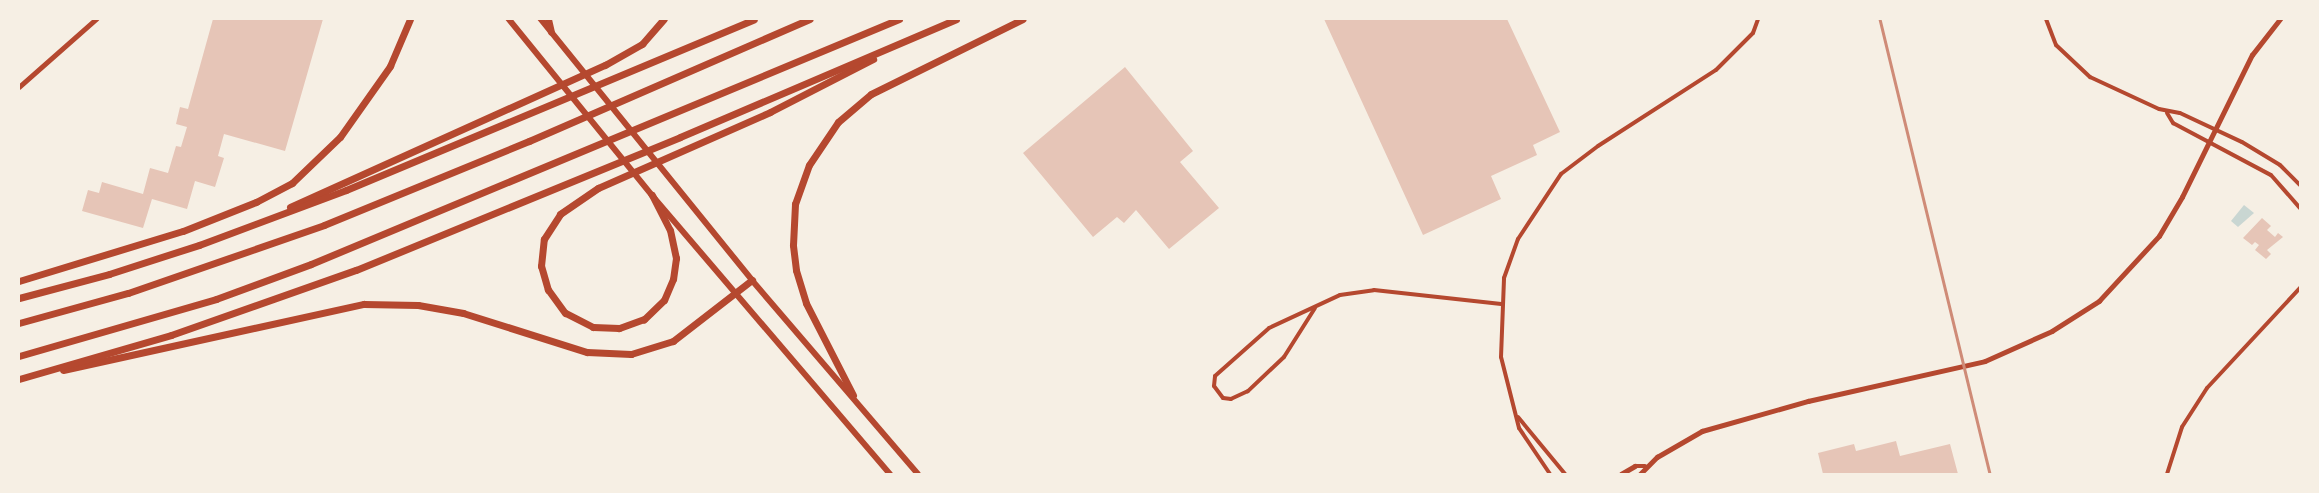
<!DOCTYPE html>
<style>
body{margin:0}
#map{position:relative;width:2319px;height:493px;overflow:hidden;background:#f6efe4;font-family:Poppins,sans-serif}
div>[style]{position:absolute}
.water>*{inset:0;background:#c9d6d2}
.building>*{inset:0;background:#e6c5b7}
.minor>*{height:4px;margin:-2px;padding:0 2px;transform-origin:2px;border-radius:2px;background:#b5482f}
.tertiary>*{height:4.5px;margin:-2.25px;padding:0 2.25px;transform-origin:2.25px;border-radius:2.25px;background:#b5482f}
.primary>*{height:5.5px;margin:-2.75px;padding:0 2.75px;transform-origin:2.75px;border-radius:2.75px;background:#b5482f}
.motorway>*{height:7px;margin:-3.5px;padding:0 3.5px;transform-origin:3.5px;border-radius:3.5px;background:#b5482f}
.rail>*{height:2.5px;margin:-1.25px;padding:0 1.25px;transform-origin:1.25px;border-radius:1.25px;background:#cf8b77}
span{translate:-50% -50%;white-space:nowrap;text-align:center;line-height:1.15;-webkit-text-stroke:4.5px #f6efe4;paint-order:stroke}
.frame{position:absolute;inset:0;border:20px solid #f6efe4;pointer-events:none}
</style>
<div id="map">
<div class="water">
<div style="clip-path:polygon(2244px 205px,2254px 213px,2238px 227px,2231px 221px)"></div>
</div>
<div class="building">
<div style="clip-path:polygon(213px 19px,323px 19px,285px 151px,224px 134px,218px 156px,224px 158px,215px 187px,195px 181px,187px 209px,152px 199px,143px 228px,82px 211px,88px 190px,99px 193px,102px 182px,143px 194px,150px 168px,168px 173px,176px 146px,181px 147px,187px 127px,176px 124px,180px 107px,188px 109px)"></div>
<div style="clip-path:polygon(1324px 19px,1507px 19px,1560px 132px,1533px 145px,1537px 155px,1491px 176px,1501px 199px,1423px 235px)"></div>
<div style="clip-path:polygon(1125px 67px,1193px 151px,1180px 162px,1219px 208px,1169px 249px,1136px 210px,1124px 223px,1117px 217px,1093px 237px,1023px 153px)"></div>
<div style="clip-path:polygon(2262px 218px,2271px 226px,2267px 230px,2275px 237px,2278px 233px,2283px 237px,2267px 250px,2271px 254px,2266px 259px,2255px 250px,2259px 245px,2255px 242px,2252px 245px,2243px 238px)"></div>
<div style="clip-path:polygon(1896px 441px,1900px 456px,1950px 444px,1958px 474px,1823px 474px,1818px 453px,1854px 444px,1856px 451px)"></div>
</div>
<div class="minor">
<div style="left:2046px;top:19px;width:28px;rotate:69deg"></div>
<div style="left:2056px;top:45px;width:47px;rotate:43.3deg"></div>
<div style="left:2090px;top:77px;width:76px;rotate:24.9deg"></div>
<div style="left:2159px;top:109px;width:21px;rotate:11deg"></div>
<div style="left:2180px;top:113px;width:68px;rotate:25.1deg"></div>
<div style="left:2242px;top:142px;width:44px;rotate:31.2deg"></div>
<div style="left:2280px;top:165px;width:28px;rotate:45deg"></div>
<div style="left:2167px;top:113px;width:12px;rotate:59deg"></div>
<div style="left:2173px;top:123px;width:111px;rotate:28deg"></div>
<div style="left:2271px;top:175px;width:44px;rotate:48.7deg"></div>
<div style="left:1315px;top:308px;width:58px;rotate:122.3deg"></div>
<div style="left:1284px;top:357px;width:50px;rotate:136.6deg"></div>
<div style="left:1248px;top:391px;width:19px;rotate:155deg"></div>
<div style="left:1231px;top:399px;width:8px;rotate:-173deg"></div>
<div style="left:1223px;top:398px;width:15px;rotate:-127deg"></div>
<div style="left:1214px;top:386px;width:10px;rotate:-84deg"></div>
<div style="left:1215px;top:376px;width:72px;rotate:-41.6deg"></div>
<div style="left:1269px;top:328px;width:78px;rotate:-24.9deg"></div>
<div style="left:1340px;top:295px;width:34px;rotate:-8deg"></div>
<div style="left:1374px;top:290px;width:128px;rotate:6.3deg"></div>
<div style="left:1518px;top:417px;width:74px;rotate:50.5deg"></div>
<div style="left:1550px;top:474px;width:55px;rotate:-124deg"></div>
<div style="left:1519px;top:428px;width:73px;rotate:-104.2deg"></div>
<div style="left:1501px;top:357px;width:79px;rotate:-87.8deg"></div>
<div style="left:1504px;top:278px;width:41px;rotate:-70.3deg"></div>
<div style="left:1518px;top:239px;width:78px;rotate:-56.5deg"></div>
<div style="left:1561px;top:174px;width:46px;rotate:-37.1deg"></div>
<div style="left:1598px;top:146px;width:140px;rotate:-32.8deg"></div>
<div style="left:1716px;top:70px;width:52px;rotate:-45deg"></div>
<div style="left:1753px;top:33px;width:15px;rotate:-70deg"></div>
<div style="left:2167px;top:474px;width:49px;rotate:-72.3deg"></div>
<div style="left:2182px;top:427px;width:46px;rotate:-57.3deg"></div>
<div style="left:2207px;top:388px;width:137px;rotate:-47.1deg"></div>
</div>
<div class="tertiary">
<div style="left:19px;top:87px;width:103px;rotate:-41.4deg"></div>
<div style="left:1621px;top:474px;width:16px;rotate:-30deg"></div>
<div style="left:1635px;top:466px;width:10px"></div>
<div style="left:1640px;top:474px;width:24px;rotate:-45deg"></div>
<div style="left:1657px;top:457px;width:52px;rotate:-30deg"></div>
<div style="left:1702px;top:431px;width:110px;rotate:-15.8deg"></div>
<div style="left:1808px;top:401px;width:181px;rotate:-12.7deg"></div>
<div style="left:1985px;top:361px;width:73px;rotate:-24.1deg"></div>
<div style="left:2052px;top:331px;width:56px;rotate:-32.6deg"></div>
<div style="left:2099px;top:301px;width:88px;rotate:-47.3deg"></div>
<div style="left:2159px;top:236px;width:45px;rotate:-59.5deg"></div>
<div style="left:2182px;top:197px;width:158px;rotate:-63.8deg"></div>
<div style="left:2252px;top:55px;width:46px;rotate:-52.1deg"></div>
</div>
<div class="primary">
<div style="left:509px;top:19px;width:227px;rotate:50.9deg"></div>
<div style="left:652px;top:195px;width:367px;rotate:49.5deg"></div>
<div style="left:541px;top:19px;width:336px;rotate:51deg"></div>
<div style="left:752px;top:280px;width:255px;rotate:49.4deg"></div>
</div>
<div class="motorway">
<div style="left:548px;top:19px;width:13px;rotate:77deg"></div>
<div style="left:652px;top:195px;width:39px;rotate:63deg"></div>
<div style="left:670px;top:230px;width:29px;rotate:78deg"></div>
<div style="left:676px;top:258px;width:21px;rotate:98deg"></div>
<div style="left:673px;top:279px;width:23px;rotate:113deg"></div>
<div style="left:664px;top:300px;width:28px;rotate:136deg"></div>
<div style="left:644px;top:319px;width:27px;rotate:160deg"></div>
<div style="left:619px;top:328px;width:26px;rotate:-178deg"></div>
<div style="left:593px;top:327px;width:31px;rotate:-153deg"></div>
<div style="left:565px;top:313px;width:29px;rotate:-126deg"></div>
<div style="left:548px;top:290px;width:25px;rotate:-106deg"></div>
<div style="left:541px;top:266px;width:27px;rotate:-84deg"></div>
<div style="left:544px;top:239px;width:30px;rotate:-57deg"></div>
<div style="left:560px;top:214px;width:46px;rotate:-34.4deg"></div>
<div style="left:598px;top:188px;width:188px;rotate:-23.8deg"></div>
<div style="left:770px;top:112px;width:116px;rotate:-27.2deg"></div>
<div style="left:290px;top:207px;width:346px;rotate:-24.3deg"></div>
<div style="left:605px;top:65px;width:43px;rotate:-29.6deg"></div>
<div style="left:642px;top:44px;width:33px;rotate:-49deg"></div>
<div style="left:19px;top:281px;width:171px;rotate:-17deg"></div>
<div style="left:183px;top:231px;width:79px;rotate:-21.7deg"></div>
<div style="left:256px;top:202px;width:41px;rotate:-27.8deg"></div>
<div style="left:292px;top:183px;width:66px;rotate:-43.8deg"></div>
<div style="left:340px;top:137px;width:87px;rotate:-54.8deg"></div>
<div style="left:390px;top:66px;width:51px;rotate:-66.9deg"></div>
<div style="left:19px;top:298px;width:93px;rotate:-14.9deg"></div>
<div style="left:109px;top:274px;width:95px;rotate:-17.9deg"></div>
<div style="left:199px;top:245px;width:157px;rotate:-20.5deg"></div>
<div style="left:346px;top:190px;width:442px;rotate:-22.7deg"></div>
<div style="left:19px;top:323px;width:113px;rotate:-15.4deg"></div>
<div style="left:128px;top:293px;width:207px;rotate:-19.1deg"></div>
<div style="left:324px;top:225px;width:222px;rotate:-22.3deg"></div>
<div style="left:529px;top:141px;width:306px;rotate:-23.5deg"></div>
<div style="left:19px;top:356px;width:205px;rotate:-16.1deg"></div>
<div style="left:216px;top:299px;width:101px;rotate:-20.2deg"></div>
<div style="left:311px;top:264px;width:637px;rotate:-22.62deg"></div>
<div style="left:63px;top:370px;width:308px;rotate:-12.4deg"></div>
<div style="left:364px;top:304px;width:54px;rotate:1.1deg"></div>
<div style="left:418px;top:305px;width:46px;rotate:10.1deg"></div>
<div style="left:463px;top:313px;width:130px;rotate:17.5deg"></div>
<div style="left:587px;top:352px;width:44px;rotate:2.6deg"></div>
<div style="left:631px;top:354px;width:44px;rotate:-17.2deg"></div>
<div style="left:673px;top:341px;width:100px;rotate:-37.7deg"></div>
<div style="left:19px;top:379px;width:158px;rotate:-16.1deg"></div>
<div style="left:171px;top:335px;width:196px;rotate:-19.4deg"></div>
<div style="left:356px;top:270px;width:350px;rotate:-22.3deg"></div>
<div style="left:680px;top:137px;width:300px;rotate:-23.1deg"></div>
<div style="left:853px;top:395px;width:103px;rotate:-117.1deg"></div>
<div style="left:806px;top:303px;width:34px;rotate:-107deg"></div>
<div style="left:796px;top:270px;width:25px;rotate:-97deg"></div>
<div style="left:793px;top:245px;width:41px;rotate:-87.2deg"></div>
<div style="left:795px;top:204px;width:41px;rotate:-70.3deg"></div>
<div style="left:809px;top:165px;width:52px;rotate:-56deg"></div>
<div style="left:838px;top:122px;width:43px;rotate:-40.3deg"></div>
<div style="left:871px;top:94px;width:169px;rotate:-26.3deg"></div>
</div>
<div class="rail">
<div style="left:1880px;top:19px;width:468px;rotate:76.4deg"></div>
</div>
<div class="frame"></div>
</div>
